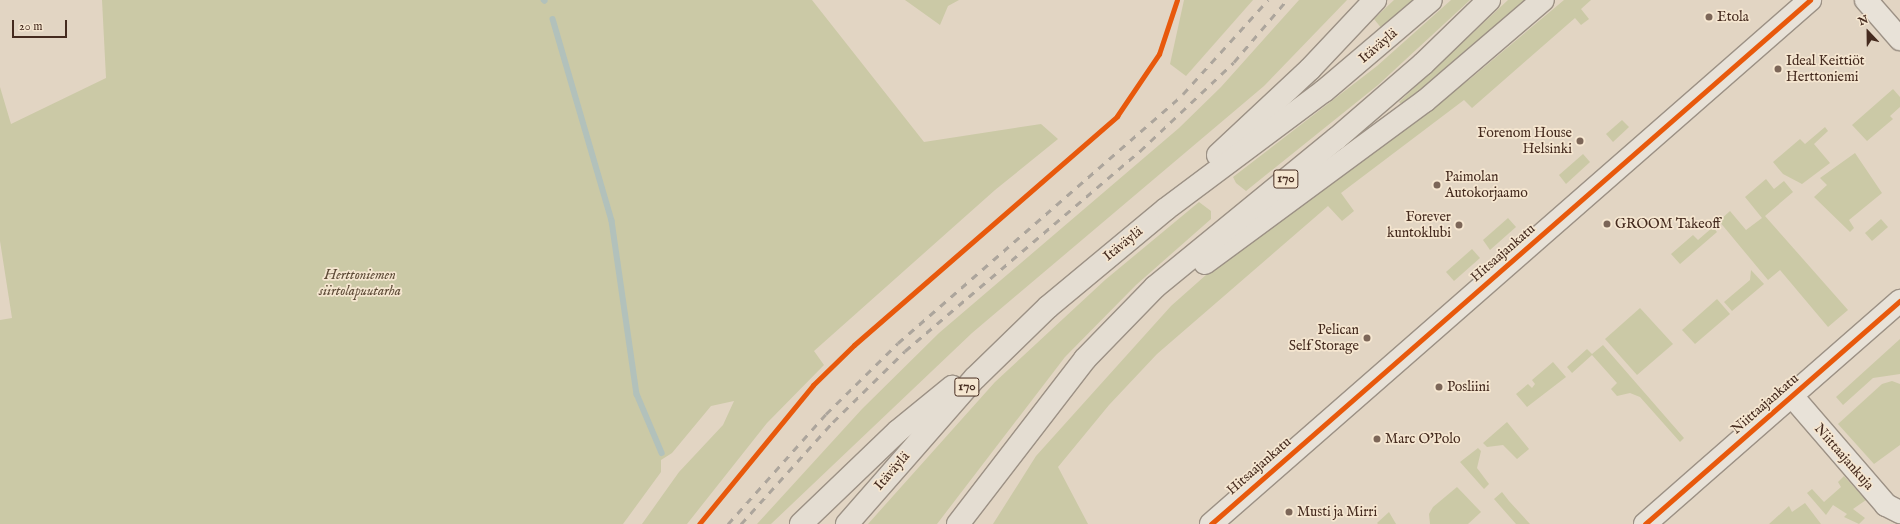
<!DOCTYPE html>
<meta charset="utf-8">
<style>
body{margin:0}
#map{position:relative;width:1900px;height:524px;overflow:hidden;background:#e2d5c3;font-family:"IM FELL English",serif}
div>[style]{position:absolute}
.green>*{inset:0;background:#cbc9a6}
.stream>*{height:5.5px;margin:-2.75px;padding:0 2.75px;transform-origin:2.75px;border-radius:2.75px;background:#b2c1bb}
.roads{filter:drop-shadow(1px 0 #9c9185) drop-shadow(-1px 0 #9c9185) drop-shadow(0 1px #9c9185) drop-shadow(0 -1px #9c9185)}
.minor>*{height:22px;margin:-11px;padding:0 11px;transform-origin:11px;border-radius:11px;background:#e8e2d8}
.highway>*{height:22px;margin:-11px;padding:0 11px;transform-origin:11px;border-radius:11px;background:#e4ddd2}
.rail>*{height:3px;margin-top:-1.5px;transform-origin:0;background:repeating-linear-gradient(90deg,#aca59c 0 7px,transparent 0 14px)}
.cycleway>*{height:5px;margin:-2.5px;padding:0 2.5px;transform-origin:2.5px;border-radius:2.5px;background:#e8590c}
.dots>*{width:11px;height:11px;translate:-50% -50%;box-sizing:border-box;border:2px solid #f5e6d0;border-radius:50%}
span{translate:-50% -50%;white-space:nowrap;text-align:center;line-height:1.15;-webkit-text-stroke:3.5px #f5e6d0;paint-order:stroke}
.shield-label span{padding:1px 3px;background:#f5e6d0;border:1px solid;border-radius:3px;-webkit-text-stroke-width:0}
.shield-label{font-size:13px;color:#452b1f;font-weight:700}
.poi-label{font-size:14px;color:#452b1f}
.left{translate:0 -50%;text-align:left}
.right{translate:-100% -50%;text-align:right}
.street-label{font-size:14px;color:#452b1f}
.park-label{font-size:14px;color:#5c4935;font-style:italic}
.north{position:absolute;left:1848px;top:12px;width:40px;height:40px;-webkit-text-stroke:3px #f5e6d0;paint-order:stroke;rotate:338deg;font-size:11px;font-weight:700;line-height:16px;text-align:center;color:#452b1f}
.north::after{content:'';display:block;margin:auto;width:14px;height:18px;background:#452b1f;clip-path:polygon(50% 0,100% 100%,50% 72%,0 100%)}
.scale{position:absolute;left:12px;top:20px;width:55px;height:18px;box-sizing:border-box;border:2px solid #452b1f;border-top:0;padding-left:5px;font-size:12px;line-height:14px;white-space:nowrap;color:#452b1f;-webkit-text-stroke:3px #f5e6d0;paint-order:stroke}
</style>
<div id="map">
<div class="green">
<div style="clip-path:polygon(102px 0,812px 0,924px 142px,1041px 124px,1058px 139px,995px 190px,814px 351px,824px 365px,767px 423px,687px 524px,642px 524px,679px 472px,723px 425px,734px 401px,711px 406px,672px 453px,661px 460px,661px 472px,623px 524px,0 524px,0 320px,12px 318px,0 241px,0 87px,11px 124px,106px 78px)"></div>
<div style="clip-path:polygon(905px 0,959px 0,948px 6px,940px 25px)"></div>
<div style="clip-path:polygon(1184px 0,1253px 0,1186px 76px,1170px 64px)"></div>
<div style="clip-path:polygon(1299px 0,1347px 0,1264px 86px,972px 333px,771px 524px,757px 524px,862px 409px,939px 333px,1179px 128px,1221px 87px)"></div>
<div style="clip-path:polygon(1394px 0,1417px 0,1382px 29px,1374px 19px)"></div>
<div style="clip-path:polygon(1451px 0,1470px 0,1378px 85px,1246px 191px,1236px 183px,1233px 177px,1377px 66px)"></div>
<div style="clip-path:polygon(1508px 0,1525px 0,1481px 42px,1403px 106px,1399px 102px)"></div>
<div style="clip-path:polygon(1564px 0,1591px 0,1581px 9px,1589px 19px,1581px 25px,1575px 18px,1472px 108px,1464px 100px,1341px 193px,1354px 211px,1342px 221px,1328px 206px,1157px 354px,1109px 405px,1058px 467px,1088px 524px,993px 524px,1036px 456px,1171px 306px,1233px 251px,1470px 79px)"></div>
<div style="clip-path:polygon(1893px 89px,1900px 97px,1900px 107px,1890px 116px,1893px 119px,1867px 141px,1852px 125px)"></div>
<div style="clip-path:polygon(1622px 120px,1629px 127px,1613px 142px,1606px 134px)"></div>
<div style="clip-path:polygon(1825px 127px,1828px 131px,1814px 144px,1830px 163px,1802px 184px,1783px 174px,1773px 162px,1800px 139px,1805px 144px)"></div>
<div style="clip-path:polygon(1855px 153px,1882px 193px,1849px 220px,1854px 228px,1850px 232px,1814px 197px,1827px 185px,1820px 178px)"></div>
<div style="clip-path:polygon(1583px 154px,1590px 162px,1566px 184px,1559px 175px)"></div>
<div style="clip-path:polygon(1766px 179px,1774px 189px,1784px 181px,1793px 192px,1765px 216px,1848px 310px,1828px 327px,1780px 270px,1768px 280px,1719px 221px,1730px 211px,1746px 230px,1762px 218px,1745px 197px)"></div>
<div style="clip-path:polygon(1199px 202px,1211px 211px,1211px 219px,1136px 285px,1065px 357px,937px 524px,868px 524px,995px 382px,1105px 280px)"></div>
<div style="clip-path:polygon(1508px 218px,1516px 227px,1490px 250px,1483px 240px)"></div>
<div style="clip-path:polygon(1881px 219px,1888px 227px,1872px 241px,1865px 233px)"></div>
<div style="clip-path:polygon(1713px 227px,1717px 232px,1680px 264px,1671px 254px,1693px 235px,1698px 240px)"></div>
<div style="clip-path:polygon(1472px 249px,1480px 258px,1454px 281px,1446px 272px)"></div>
<div style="clip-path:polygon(1751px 270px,1764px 284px,1732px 311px,1724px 302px,1750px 280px)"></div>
<div style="clip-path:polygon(1717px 299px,1730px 314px,1695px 344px,1682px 330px)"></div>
<div style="clip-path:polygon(1640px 308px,1673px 344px,1637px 375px,1605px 339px)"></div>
<div style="clip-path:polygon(1900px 339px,1900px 374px,1873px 378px,1843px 405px,1836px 397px)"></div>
<div style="clip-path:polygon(1603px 345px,1684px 438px,1680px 442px,1640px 397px,1630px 393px,1617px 396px,1611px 389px,1617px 383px,1592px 355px,1572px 373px,1567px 367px,1587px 349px,1592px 354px)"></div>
<div style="clip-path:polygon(1553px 362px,1566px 377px,1527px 407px,1516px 394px,1528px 384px,1532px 388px,1535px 384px,1532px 380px)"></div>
<div style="clip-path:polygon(1892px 381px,1900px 384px,1900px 445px,1874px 464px,1838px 424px,1882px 384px)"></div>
<div style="clip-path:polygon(1507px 422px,1529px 449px,1517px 459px,1503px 445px,1487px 447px,1483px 443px)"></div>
<div style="clip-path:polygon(1478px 448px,1481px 451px,1477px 468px,1489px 484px,1484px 489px,1460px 462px)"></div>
<div style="clip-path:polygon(1844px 476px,1866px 500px,1853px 509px,1865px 518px,1859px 524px,1844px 517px,1847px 514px,1833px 505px,1826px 515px,1807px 493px,1812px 489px,1824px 502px,1841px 487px,1838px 482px)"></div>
<div style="clip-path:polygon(1457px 487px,1481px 512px,1468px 524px,1430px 524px,1429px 514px,1433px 507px)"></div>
<div style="clip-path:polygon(1502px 492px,1509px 501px,1530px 524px,1516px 524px,1494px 499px)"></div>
<div style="clip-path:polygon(1805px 503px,1821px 524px,1769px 524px,1789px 506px,1792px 512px)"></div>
<div style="clip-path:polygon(1389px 512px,1396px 524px,1378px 524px,1377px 523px)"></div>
</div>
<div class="stream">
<div style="left:544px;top:0;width:1px;rotate:45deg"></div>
<div style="left:553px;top:19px;width:210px;rotate:73.7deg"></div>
<div style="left:612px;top:221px;width:175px;rotate:81.8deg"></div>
<div style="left:637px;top:394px;width:64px;rotate:67deg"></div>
</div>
<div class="roads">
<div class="minor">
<div style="left:1866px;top:0;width:52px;rotate:48.9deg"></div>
<div style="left:1792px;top:396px;width:144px;rotate:49.2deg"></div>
<div style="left:1886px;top:505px;width:16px;rotate:27deg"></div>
<div style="left:1211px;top:524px;width:796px;rotate:-41.18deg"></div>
<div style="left:1645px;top:524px;width:339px;rotate:-41.2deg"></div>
</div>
<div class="highway">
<div style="left:1218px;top:155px;width:126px;rotate:-43.1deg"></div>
<div style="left:1310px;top:69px;width:95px;rotate:-46.7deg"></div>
<div style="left:1205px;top:263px;width:273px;rotate:-36.4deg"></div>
<div style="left:1425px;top:101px;width:155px;rotate:-40.6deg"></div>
<div style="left:801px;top:524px;width:134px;rotate:-43.8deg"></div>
<div style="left:898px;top:431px;width:70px;rotate:-39.2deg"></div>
<div style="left:847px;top:524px;width:194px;rotate:-48.8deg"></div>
<div style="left:975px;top:378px;width:102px;rotate:-44.2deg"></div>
<div style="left:1048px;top:307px;width:153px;rotate:-39.7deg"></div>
<div style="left:1166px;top:209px;width:197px;rotate:-36.8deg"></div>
<div style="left:1324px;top:91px;width:140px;rotate:-40.4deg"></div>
<div style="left:958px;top:524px;width:208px;rotate:-52.4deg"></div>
<div style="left:1085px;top:359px;width:100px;rotate:-45.8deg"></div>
<div style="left:1155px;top:287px;width:234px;rotate:-39.3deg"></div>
<div style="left:1336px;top:139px;width:115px;rotate:-40.8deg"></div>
<div style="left:1423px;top:64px;width:92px;rotate:-44.1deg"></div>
</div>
</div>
<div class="rail">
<div style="left:728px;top:524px;width:147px;rotate:-48.3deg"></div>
<div style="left:826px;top:414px;width:101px;rotate:-44.6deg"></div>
<div style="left:898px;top:343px;width:378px;rotate:-41.1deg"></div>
<div style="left:1183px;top:94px;width:127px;rotate:-47.9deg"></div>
<div style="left:741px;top:524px;width:137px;rotate:-48deg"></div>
<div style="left:833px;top:422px;width:101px;rotate:-44.6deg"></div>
<div style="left:905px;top:351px;width:309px;rotate:-40.4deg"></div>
<div style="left:1140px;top:151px;width:129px;rotate:-43.4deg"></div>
<div style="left:1234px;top:62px;width:82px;rotate:-49.5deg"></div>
</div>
<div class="cycleway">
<div style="left:699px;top:524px;width:180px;rotate:-50.6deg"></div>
<div style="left:813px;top:385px;width:57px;rotate:-44.3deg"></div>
<div style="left:854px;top:345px;width:349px;rotate:-41deg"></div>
<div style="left:1117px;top:116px;width:75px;rotate:-55.9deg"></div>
<div style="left:1159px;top:54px;width:57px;rotate:-71.6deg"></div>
<div style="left:1211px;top:524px;width:796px;rotate:-41.18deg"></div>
<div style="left:1645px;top:524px;width:339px;rotate:-41.2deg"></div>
</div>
<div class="dots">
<div style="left:1709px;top:17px;background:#7c6658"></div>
<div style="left:1778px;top:69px;background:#7c6658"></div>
<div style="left:1580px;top:141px;background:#7c6658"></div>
<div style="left:1437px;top:185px;background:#7c6658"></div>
<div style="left:1607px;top:224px;background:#7c6658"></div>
<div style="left:1459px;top:225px;background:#7c6658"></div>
<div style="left:1367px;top:338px;background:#7c6658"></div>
<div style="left:1439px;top:387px;background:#7c6658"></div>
<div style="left:1377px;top:439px;background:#7c6658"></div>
<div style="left:1289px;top:512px;background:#7c6658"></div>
</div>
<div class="shield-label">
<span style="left:1286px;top:179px">170</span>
<span style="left:967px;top:387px">170</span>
</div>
<div class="poi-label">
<span class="left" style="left:1717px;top:17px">Etola</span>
<span class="left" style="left:1786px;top:69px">Ideal Keittiöt<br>Herttoniemi</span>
<span class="right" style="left:1572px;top:141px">Forenom House<br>Helsinki</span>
<span class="left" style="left:1445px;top:185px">Paimolan<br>Autokorjaamo</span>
<span class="right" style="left:1451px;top:225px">Forever<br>kuntoklubi</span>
<span class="left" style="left:1615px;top:224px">GROOM Takeoff</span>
<span class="right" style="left:1359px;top:338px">Pelican<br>Self Storage</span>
<span class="left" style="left:1447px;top:387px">Posliini</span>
<span class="left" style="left:1385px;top:439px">Marc O'Polo</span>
<span class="left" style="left:1297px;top:512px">Musti ja Mirri</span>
</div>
<div class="street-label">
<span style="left:1378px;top:46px;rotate:-40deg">Itäväylä</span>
<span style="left:1123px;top:244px;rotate:-39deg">Itäväylä</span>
<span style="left:1503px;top:253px;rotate:-41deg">Hitsaajankatu</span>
<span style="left:1765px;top:404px;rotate:-41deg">Niittaajankatu</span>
<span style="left:1844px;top:457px;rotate:49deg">Niittaajankuja</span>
<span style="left:1259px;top:466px;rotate:-41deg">Hitsaajankatu</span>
<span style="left:892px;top:471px;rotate:-49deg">Itäväylä</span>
</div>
<div class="park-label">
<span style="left:360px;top:283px">Herttoniemen<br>siirtolapuutarha</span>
</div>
<div class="north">N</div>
<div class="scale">20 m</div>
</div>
